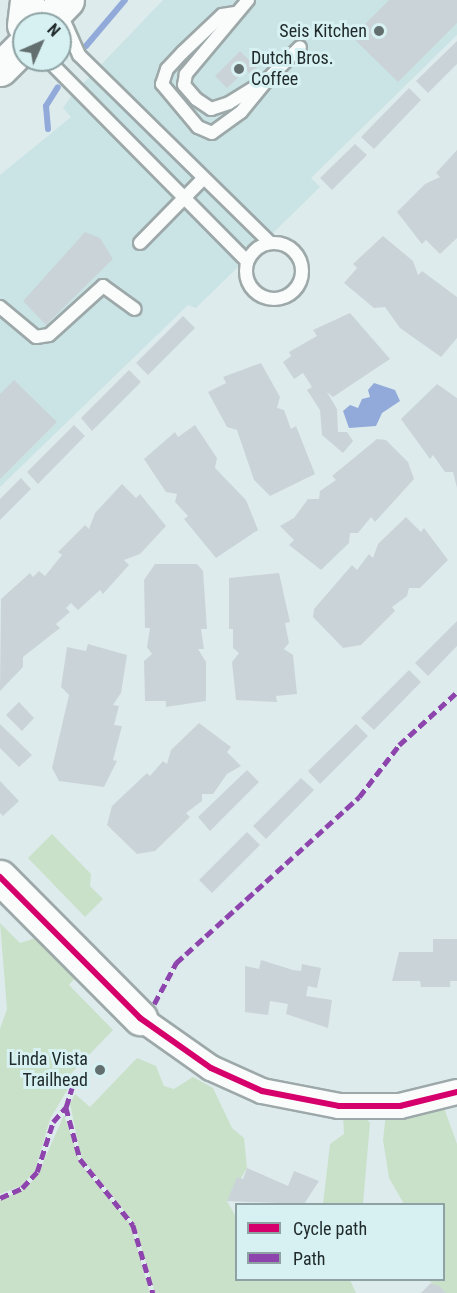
<!DOCTYPE html>
<style>
body{margin:0}
#map{position:relative;width:457px;height:1293px;overflow:hidden;background:#ddebed;font-family:"Roboto Condensed",sans-serif}
div>[style]{position:absolute}
.built>*{inset:0;background:#cae4e6}
.green>*{inset:0;background:#cae1c9}
.water>*{inset:0;background:#91aada}
.stream>*{height:6px;margin:-3px;padding:0 3px;transform-origin:3px;border-radius:3px;background:#91aada}
.building>*{inset:0;background:#cad4d8}
.roads{filter:drop-shadow(2px 0 #9da8a9) drop-shadow(-2px 0 #9da8a9) drop-shadow(0 2px #9da8a9) drop-shadow(0 -2px #9da8a9)}
.lane>*{height:12px;margin:-6px;padding:0 6px;transform-origin:6px;border-radius:6px;background:#fafcfc}
.lane>.ring{margin:-6px;padding:0;box-sizing:content-box;background:none;border:12px solid #fafcfc;border-radius:50%}
.street>*{height:24px;margin:-12px;padding:0 12px;transform-origin:12px;border-radius:12px;background:#fafcfc}
.secondary>*{height:33px;margin:-16.5px;padding:0 16.5px;transform-origin:16.5px;border-radius:16.5px;background:#fafcfc}
.highway>*{height:33px;margin:-16.5px;padding:0 16.5px;transform-origin:16.5px;border-radius:16.5px;background:#fafcfc}
.quiet>*{height:4.5px;margin-top:-2.25px;transform-origin:0;background:repeating-linear-gradient(90deg,#8e44ad 0 9px,transparent 0 13.5px)}
.cycleway>*{height:6px;margin:-3px;padding:0 3px;transform-origin:3px;border-radius:3px;background:#d6006c}
.dots>*{width:16px;height:16px;translate:-50% -50%;box-sizing:border-box;border:3px solid #d7f1f3;border-radius:50%}
span{translate:-50% -50%;white-space:nowrap;text-align:center;line-height:1.15;-webkit-text-stroke:6px #d7f1f3;paint-order:stroke}
.poi-label{font-size:18px;color:#212b2b}
.right{translate:-100% -50%;text-align:right}
.left{translate:0 -50%;text-align:left}
.legend{position:absolute;left:235px;top:1203px;width:210px;height:78px;box-sizing:border-box;background:#d7f1f3;border:2px solid #8ea2a3;margin:0;padding:8px 10px;list-style:none;font-size:18px;color:#212b2b}
.legend li{display:flex;align-items:center;gap:12px;height:30px}
.legend b{width:30px;border:2px solid #8ea2a3}
.north{position:absolute;left:12px;top:12px;width:60px;height:60px;box-sizing:border-box;background:#d7f1f3;border:2px solid #8ea2a3;border-radius:50%;rotate:45deg;font-size:16px;font-weight:700;line-height:24px;text-align:center;color:#212b2b}
.north::after{content:'';display:block;margin:auto;width:21px;height:27px;background:#636e6f;clip-path:polygon(50% 0,100% 100%,50% 72%,0 100%)}
</style>
<div id="map">
<div class="built">
<div style="clip-path:polygon(163px 0,457px 0,457px 35px,311px 178px,320px 187px,196px 308px,188px 305px,0 487px,0 175px,71px 117px,63px 108px,72px 95px)"></div>
</div>
<div class="green">
<div style="clip-path:polygon(52px 834px,91px 874px,90px 886px,103px 899px,85px 917px,28px 858px)"></div>
<div style="clip-path:polygon(0 923px,20px 943px,45px 935px,81px 971px,69px 985px,113px 1030px,63px 1082px,69px 1087px,50px 1119px,35px 1171px,21px 1186px,0 1194px,0 1029px,7px 1009px)"></div>
<div style="clip-path:polygon(137px 1058px,156px 1066px,164px 1086px,174px 1089px,193px 1077px,213px 1088px,232px 1128px,244px 1138px,247px 1168px,227px 1201px,236px 1217px,237px 1280px,350px 1280px,356px 1293px,155px 1293px,134px 1223px,81px 1157px,70px 1104px,75px 1094px,90px 1107px)"></div>
<div style="clip-path:polygon(443px 1105px,457px 1144px,457px 1293px,446px 1293px,428px 1280px,444px 1280px,444px 1204px,404px 1204px,389px 1178px,383px 1140px,386px 1113px)"></div>
<div style="clip-path:polygon(64px 1115px,81px 1165px,130px 1223px,150px 1293px,0 1293px,0 1200px,27px 1187px,38px 1174px)"></div>
<div style="clip-path:polygon(343px 1115px,364px 1116px,370px 1123px,363px 1204px,323px 1204px,330px 1144px,344px 1134px)"></div>
</div>
<div class="water">
<div style="clip-path:polygon(374px 383px,395px 390px,400px 401px,382px 413px,376px 426px,349px 428px,343px 411px,350px 405px,358px 408px,362px 399px,370px 397px,368px 390px)"></div>
</div>
<div class="stream">
<div style="left:86px;top:46px;width:60px;rotate:-49.7deg"></div>
<div style="left:48px;top:129px;width:23px;rotate:-95deg"></div>
<div style="left:46px;top:106px;width:22px;rotate:-58deg"></div>
</div>
<div class="building">
<div style="clip-path:polygon(389px 0,457px 0,457px 23px,398px 82px,352px 37px)"></div>
<div style="clip-path:polygon(457px 41px,457px 64px,428px 93px,416px 81px)"></div>
<div style="clip-path:polygon(240px 51px,257px 68px,250px 74px,246px 70px,227px 88px,215px 76px)"></div>
<div style="clip-path:polygon(409px 88px,421px 100px,374px 149px,361px 137px)"></div>
<div style="clip-path:polygon(355px 144px,367px 155px,332px 190px,320px 178px)"></div>
<div style="clip-path:polygon(457px 150px,457px 238px,440px 254px,426px 240px,422px 244px,397px 212px,425px 184px,440px 177px,436px 173px)"></div>
<div style="clip-path:polygon(85px 232px,100px 238px,113px 259px,46px 325px,23px 301px)"></div>
<div style="clip-path:polygon(383px 236px,413px 261px,418px 275px,422px 271px,457px 297px,457px 338px,441px 357px,400px 328px,385px 307px,374px 308px,344px 283px,357px 268px,353px 264px)"></div>
<div style="clip-path:polygon(350px 313px,390px 359px,333px 397px,327px 392px,337px 409px,338px 432px,347px 432px,353px 441px,343px 453px,322px 435px,320px 410px,307px 390px,312px 387px,303px 373px,294px 379px,283px 362px,291px 356px,289px 352px,317px 336px,313px 330px)"></div>
<div style="clip-path:polygon(183px 316px,195px 328px,148px 375px,136px 363px)"></div>
<div style="clip-path:polygon(261px 363px,280px 397px,277px 408px,284px 410px,291px 429px,296px 426px,315px 474px,270px 496px,254px 480px,237px 430px,227px 427px,208px 392px,226px 383px,223px 377px)"></div>
<div style="clip-path:polygon(129px 370px,141px 382px,92px 431px,81px 418px)"></div>
<div style="clip-path:polygon(14px 380px,57px 422px,0 479px,0 394px)"></div>
<div style="clip-path:polygon(437px 384px,457px 398px,457px 488px,453px 472px,445px 472px,433px 455px,430px 459px,401px 419px)"></div>
<div style="clip-path:polygon(74px 425px,85px 436px,38px 484px,27px 472px)"></div>
<div style="clip-path:polygon(195px 425px,217px 458px,215px 468px,246px 500px,258px 530px,216px 558px,184px 519px,188px 516px,175px 502px,177px 494px,166px 492px,144px 459px,175px 432px,178px 437px)"></div>
<div style="clip-path:polygon(377px 439px,386px 440px,408px 462px,414px 479px,375px 522px,371px 517px,358px 533px,350px 533px,349px 543px,321px 570px,289px 545px,294px 540px,280px 526px,294px 518px,308px 499px,319px 499px,320px 491px,336px 480px,332px 476px)"></div>
<div style="clip-path:polygon(21px 478px,31px 489px,0 520px,0 499px)"></div>
<div style="clip-path:polygon(122px 484px,136px 498px,140px 494px,166px 526px,140px 554px,124px 560px,129px 565px,103px 594px,100px 590px,78px 610px,71px 603px,66px 608px,70px 612px,56px 624px,60px 628px,23px 657px,23px 667px,0 691px,1px 599px,30px 573px,33px 577px,39px 571px,45px 576px,62px 555px,58px 552px,85px 525px,89px 529px,95px 513px)"></div>
<div style="clip-path:polygon(406px 517px,421px 532px,424px 528px,448px 560px,420px 588px,409px 588px,407px 596px,392px 607px,395px 611px,361px 645px,343px 648px,313px 617px,314px 609px,352px 565px,357px 570px,369px 554px,373px 558px,378px 544px)"></div>
<div style="clip-path:polygon(155px 564px,197px 564px,203px 571px,207px 629px,201px 629px,204px 649px,198px 649px,206px 662px,206px 701px,166px 707px,166px 701px,145px 701px,144px 661px,152px 654px,147px 647px,150px 628px,145px 628px,144px 580px)"></div>
<div style="clip-path:polygon(279px 573px,290px 622px,285px 623px,289px 643px,284px 649px,293px 655px,297px 694px,276px 696px,277px 702px,236px 700px,232px 662px,239px 653px,233px 648px,233px 629px,229px 629px,229px 578px)"></div>
<div style="clip-path:polygon(457px 621px,457px 646px,428px 676px,415px 663px)"></div>
<div style="clip-path:polygon(88px 644px,127px 655px,121px 693px,113px 705px,119px 706px,114px 725px,122px 726px,113px 760px,117px 761px,104px 787px,59px 781px,52px 768px,69px 695px,61px 687px,67px 647px,86px 651px)"></div>
<div style="clip-path:polygon(409px 670px,421px 682px,374px 730px,361px 718px)"></div>
<div style="clip-path:polygon(19px 702px,34px 718px,22px 731px,6px 715px)"></div>
<div style="clip-path:polygon(199px 723px,231px 747px,227px 752px,241px 766px,227px 774px,213px 794px,202px 794px,202px 801px,186px 813px,190px 817px,155px 851px,137px 854px,107px 825px,112px 806px,147px 773px,150px 776px,163px 761px,167px 764px,171px 750px)"></div>
<div style="clip-path:polygon(0 724px,32px 755px,19px 767px,0 748px)"></div>
<div style="clip-path:polygon(356px 724px,368px 736px,320px 784px,308px 771px)"></div>
<div style="clip-path:polygon(247px 770px,259px 782px,210px 831px,198px 817px)"></div>
<div style="clip-path:polygon(301px 778px,314px 790px,266px 839px,253px 826px)"></div>
<div style="clip-path:polygon(0 781px,19px 801px,3px 816px,0 813px)"></div>
<div style="clip-path:polygon(247px 832px,260px 845px,212px 893px,199px 880px)"></div>
<div style="clip-path:polygon(433px 939px,457px 939px,457px 981px,450px 981px,450px 987px,421px 987px,420px 981px,392px 981px,399px 952px,433px 952px)"></div>
<div style="clip-path:polygon(261px 960px,293px 970px,301px 971px,302px 964px,321px 968px,317px 988px,308px 986px,306px 996px,332px 1000px,328px 1028px,286px 1014px,288px 1004px,270px 1001px,268px 1015px,245px 1012px,245px 966px,259px 969px)"></div>
<div style="clip-path:polygon(247px 1168px,288px 1186px,294px 1171px,319px 1181px,304px 1204px,227px 1201px,237px 1177px,243px 1179px)"></div>
<div style="clip-path:polygon(431px 1283px,439px 1286px,446px 1293px,421px 1293px)"></div>
</div>
<div class="roads">
<div class="lane">
<div style="left:248px;top:0;width:97px;rotate:130deg"></div>
<div style="left:186px;top:74px;width:11px;rotate:100deg"></div>
<div style="left:184px;top:85px;width:18px;rotate:49deg"></div>
<div style="left:196px;top:99px;width:18px;rotate:34deg"></div>
<div style="left:211px;top:109px;width:19px;rotate:-18deg"></div>
<div style="left:229px;top:103px;width:46px;rotate:-31.6deg"></div>
<div style="left:268px;top:79px;width:45px;rotate:-45deg"></div>
<div style="left:59px;top:10px;width:49px;rotate:66deg"></div>
<div style="left:79px;top:55px;width:268px;rotate:44.5deg"></div>
<div style="left:235px;top:13px;width:13px;rotate:171deg"></div>
<div style="left:222px;top:15px;width:55px;rotate:136.5deg"></div>
<div style="left:182px;top:53px;width:22px;rotate:133deg"></div>
<div style="left:167px;top:69px;width:16px;rotate:108deg"></div>
<div style="left:162px;top:84px;width:56px;rotate:50.1deg"></div>
<div style="left:198px;top:127px;width:15px;rotate:23deg"></div>
<div style="left:212px;top:133px;width:36px;rotate:-36deg"></div>
<div style="left:241px;top:112px;width:43px;rotate:-50.7deg"></div>
<div style="left:48px;top:60px;width:283px;rotate:45.3deg"></div>
<div class="ring" style="left:246px;top:243px;width:44px;height:44px"></div>
<div style="left:140px;top:243px;width:90px;rotate:-45.5deg"></div>
<div style="left:0;top:307px;width:47px;rotate:39.8deg"></div>
<div style="left:36px;top:337px;width:13px;rotate:-9deg"></div>
<div style="left:49px;top:335px;width:73px;rotate:-42.2deg"></div>
<div style="left:103px;top:286px;width:39px;rotate:36deg"></div>
</div>
<div class="street">
<div style="left:140px;top:1018px;width:87px;rotate:35.2deg"></div>
<div style="left:211px;top:1068px;width:56px;rotate:24.3deg"></div>
<div style="left:262px;top:1091px;width:78px;rotate:11deg"></div>
<div style="left:339px;top:1106px;width:61px"></div>
<div style="left:400px;top:1106px;width:59px;rotate:-13.8deg"></div>
</div>
<div class="secondary">
<div style="left:0;top:877px;width:199px;rotate:45.2deg"></div>
</div>
<div class="highway">
<div style="left:44px;top:24px;width:33px;rotate:-46deg"></div>
<div style="left:24px;top:25px;width:25px;rotate:-83deg"></div>
<div style="left:0;top:69px;width:34px;rotate:-45deg"></div>
</div>
</div>
<div class="quiet">
<div style="left:154px;top:1004px;width:47px;rotate:-61.8deg"></div>
<div style="left:176px;top:963px;width:247px;rotate:-42.2deg"></div>
<div style="left:359px;top:797px;width:66px;rotate:-52.4deg"></div>
<div style="left:399px;top:745px;width:79px;rotate:-42.4deg"></div>
<div style="left:66px;top:1107px;width:54px;rotate:74.9deg"></div>
<div style="left:80px;top:1159px;width:85px;rotate:51.2deg"></div>
<div style="left:133px;top:1225px;width:71px;rotate:73.6deg"></div>
<div style="left:0;top:1198px;width:24px;rotate:-24deg"></div>
<div style="left:22px;top:1188px;width:22px;rotate:-47deg"></div>
<div style="left:37px;top:1172px;width:52px;rotate:-72.3deg"></div>
<div style="left:53px;top:1122px;width:20px;rotate:-49deg"></div>
<div style="left:66px;top:1107px;width:21px;rotate:-73deg"></div>
</div>
<div class="cycleway">
<div style="left:0;top:877px;width:199px;rotate:45.2deg"></div>
<div style="left:140px;top:1018px;width:87px;rotate:35.2deg"></div>
<div style="left:211px;top:1068px;width:56px;rotate:24.3deg"></div>
<div style="left:262px;top:1091px;width:78px;rotate:11deg"></div>
<div style="left:339px;top:1106px;width:61px"></div>
<div style="left:400px;top:1106px;width:59px;rotate:-13.8deg"></div>
</div>
<div class="dots">
<div style="left:379px;top:31px;background:#636e6f"></div>
<div style="left:239px;top:69px;background:#636e6f"></div>
<div style="left:100px;top:1070px;background:#636e6f"></div>
</div>
<div class="poi-label">
<span class="right" style="left:367px;top:31px">Seis Kitchen</span>
<span class="left" style="left:251px;top:69px">Dutch Bros.<br>Coffee</span>
<span class="right" style="left:88px;top:1070px">Linda Vista<br>Trailhead</span>
</div>
<ul class="legend">
<li><b style="height:8px;background:#d6006c"></b>Cycle path</li>
<li><b style="height:8px;background:#8e44ad"></b>Path</li>
</ul>
<div class="north">N</div>
</div>
